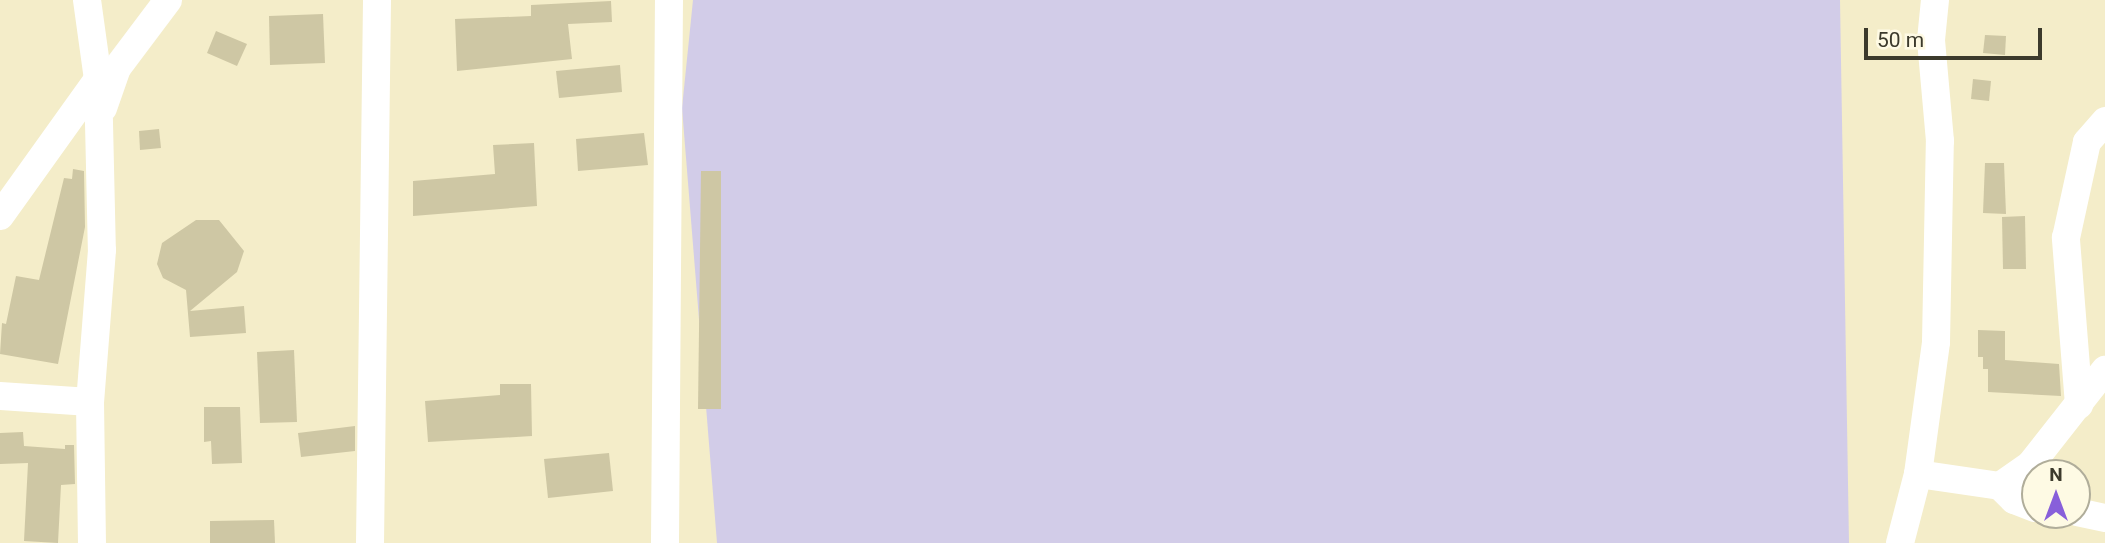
<!DOCTYPE html>
<style>
body{margin:0}
#map{position:relative;width:2105px;height:543px;overflow:hidden;background:#f4edc9;font-family:Roboto,sans-serif}
div>[style]{position:absolute}
.green>*{inset:0;background:#d2cce8}
.building>*{inset:0;background:#cec7a4}
.minor>*{height:28px;margin:-14px;padding:0 14px;transform-origin:14px;border-radius:14px;background:#fff}
span{translate:-50% -50%;white-space:nowrap;text-align:center;line-height:1.15;-webkit-text-stroke:7px #fefae4;paint-order:stroke}
.north{position:absolute;left:2021px;top:459px;width:70px;height:70px;box-sizing:border-box;background:#fefae4;border:2px solid #b0ad9a;border-radius:50%;rotate:0deg;font-size:19px;font-weight:700;line-height:28px;text-align:center;color:#3c3a2c}
.north::after{content:'';display:block;margin:auto;width:24px;height:32px;background:#885fda;clip-path:polygon(50% 0,100% 100%,50% 72%,0 100%)}
.scale{position:absolute;left:1864px;top:28px;width:178px;height:32px;box-sizing:border-box;border:4px solid #3c3a2c;border-top:0;padding-left:9px;font-size:21px;line-height:24px;white-space:nowrap;color:#3c3a2c;-webkit-text-stroke:5px #fefae4;paint-order:stroke}
</style>
<div id="map">
<div class="green">
<div style="clip-path:polygon(693px 0,1840px 0,1849px 543px,717px 543px,682px 108px)"></div>
</div>
<div class="building">
<div style="clip-path:polygon(611px 1px,612px 22px,568px 24px,572px 59px,457px 71px,455px 19px,531px 16px,531px 5px)"></div>
<div style="clip-path:polygon(323px 14px,325px 63px,270px 65px,269px 16px)"></div>
<div style="clip-path:polygon(216px 31px,247px 44px,237px 66px,207px 53px)"></div>
<div style="clip-path:polygon(1985px 35px,2006px 36px,2005px 55px,1983px 53px)"></div>
<div style="clip-path:polygon(620px 65px,622px 92px,559px 98px,556px 71px)"></div>
<div style="clip-path:polygon(1973px 79px,1991px 81px,1989px 101px,1971px 99px)"></div>
<div style="clip-path:polygon(159px 129px,161px 148px,140px 150px,139px 131px)"></div>
<div style="clip-path:polygon(644px 133px,648px 165px,578px 171px,576px 139px)"></div>
<div style="clip-path:polygon(534px 143px,537px 206px,413px 216px,413px 181px,495px 174px,493px 145px)"></div>
<div style="clip-path:polygon(1985px 163px,2004px 163px,2006px 214px,1983px 213px)"></div>
<div style="clip-path:polygon(73px 169px,84px 171px,85px 227px,58px 364px,0 354px,2px 323px,6px 324px,16px 276px,39px 280px,64px 178px,72px 179px)"></div>
<div style="clip-path:polygon(701px 171px,721px 171px,721px 409px,698px 409px)"></div>
<div style="clip-path:polygon(2025px 216px,2026px 269px,2003px 269px,2002px 217px)"></div>
<div style="clip-path:polygon(196px 220px,219px 220px,244px 251px,237px 272px,190px 311px,244px 306px,246px 333px,190px 337px,186px 290px,163px 278px,157px 264px,162px 243px)"></div>
<div style="clip-path:polygon(1978px 330px,2005px 331px,2005px 360px,2059px 364px,2061px 396px,1988px 392px,1988px 369px,1983px 369px,1983px 357px,1978px 357px)"></div>
<div style="clip-path:polygon(294px 350px,297px 422px,260px 423px,257px 352px)"></div>
<div style="clip-path:polygon(500px 384px,531px 384px,532px 436px,428px 442px,425px 401px,500px 395px)"></div>
<div style="clip-path:polygon(204px 407px,240px 407px,242px 463px,212px 464px,211px 441px,204px 442px)"></div>
<div style="clip-path:polygon(355px 426px,355px 451px,301px 457px,298px 433px)"></div>
<div style="clip-path:polygon(23px 432px,24px 446px,65px 449px,65px 445px,74px 445px,75px 484px,61px 485px,58px 543px,24px 541px,28px 463px,0 464px,0 433px)"></div>
<div style="clip-path:polygon(609px 453px,613px 491px,548px 498px,544px 459px)"></div>
<div style="clip-path:polygon(274px 520px,275px 543px,210px 543px,210px 521px)"></div>
</div>
<div class="minor">
<div style="left:87px;top:0;width:80px;rotate:82.1deg"></div>
<div style="left:98px;top:79px;width:171px;rotate:88.7deg"></div>
<div style="left:102px;top:250px;width:152px;rotate:94.5deg"></div>
<div style="left:90px;top:402px;width:141px;rotate:89.2deg"></div>
<div style="left:103px;top:108px;width:42px;rotate:-70.7deg"></div>
<div style="left:117px;top:68px;width:85px;rotate:-53.1deg"></div>
<div style="left:0;top:216px;width:168px;rotate:-54.4deg"></div>
<div style="left:0;top:396px;width:90px;rotate:3.8deg"></div>
<div style="left:2079px;top:405px;width:168px;rotate:-94.5deg"></div>
<div style="left:2066px;top:238px;width:98px;rotate:-77.7deg"></div>
<div style="left:2087px;top:142px;width:28px;rotate:-49deg"></div>
<div style="left:1918px;top:474px;width:83px;rotate:8.3deg"></div>
<div style="left:2000px;top:486px;width:38px;rotate:-35deg"></div>
<div style="left:2031px;top:464px;width:120px;rotate:-51.8deg"></div>
<div style="left:2000px;top:486px;width:20px;rotate:45deg"></div>
<div style="left:2014px;top:500px;width:22px;rotate:21deg"></div>
<div style="left:2077px;top:512px;width:29px;rotate:12deg"></div>
<div style="left:370px;top:543px;width:543px;rotate:-89.26deg"></div>
<div style="left:665px;top:543px;width:543px;rotate:-89.58deg"></div>
<div style="left:1900px;top:543px;width:71px;rotate:-75.4deg"></div>
<div style="left:1918px;top:474px;width:133px;rotate:-82.2deg"></div>
<div style="left:1936px;top:342px;width:201px;rotate:-88.9deg"></div>
<div style="left:1940px;top:141px;width:101px;rotate:-95.1deg"></div>
<div style="left:1931px;top:40px;width:40px;rotate:-84.3deg"></div>
</div>
<div class="north">N</div>
<div class="scale">50 m</div>
</div>
